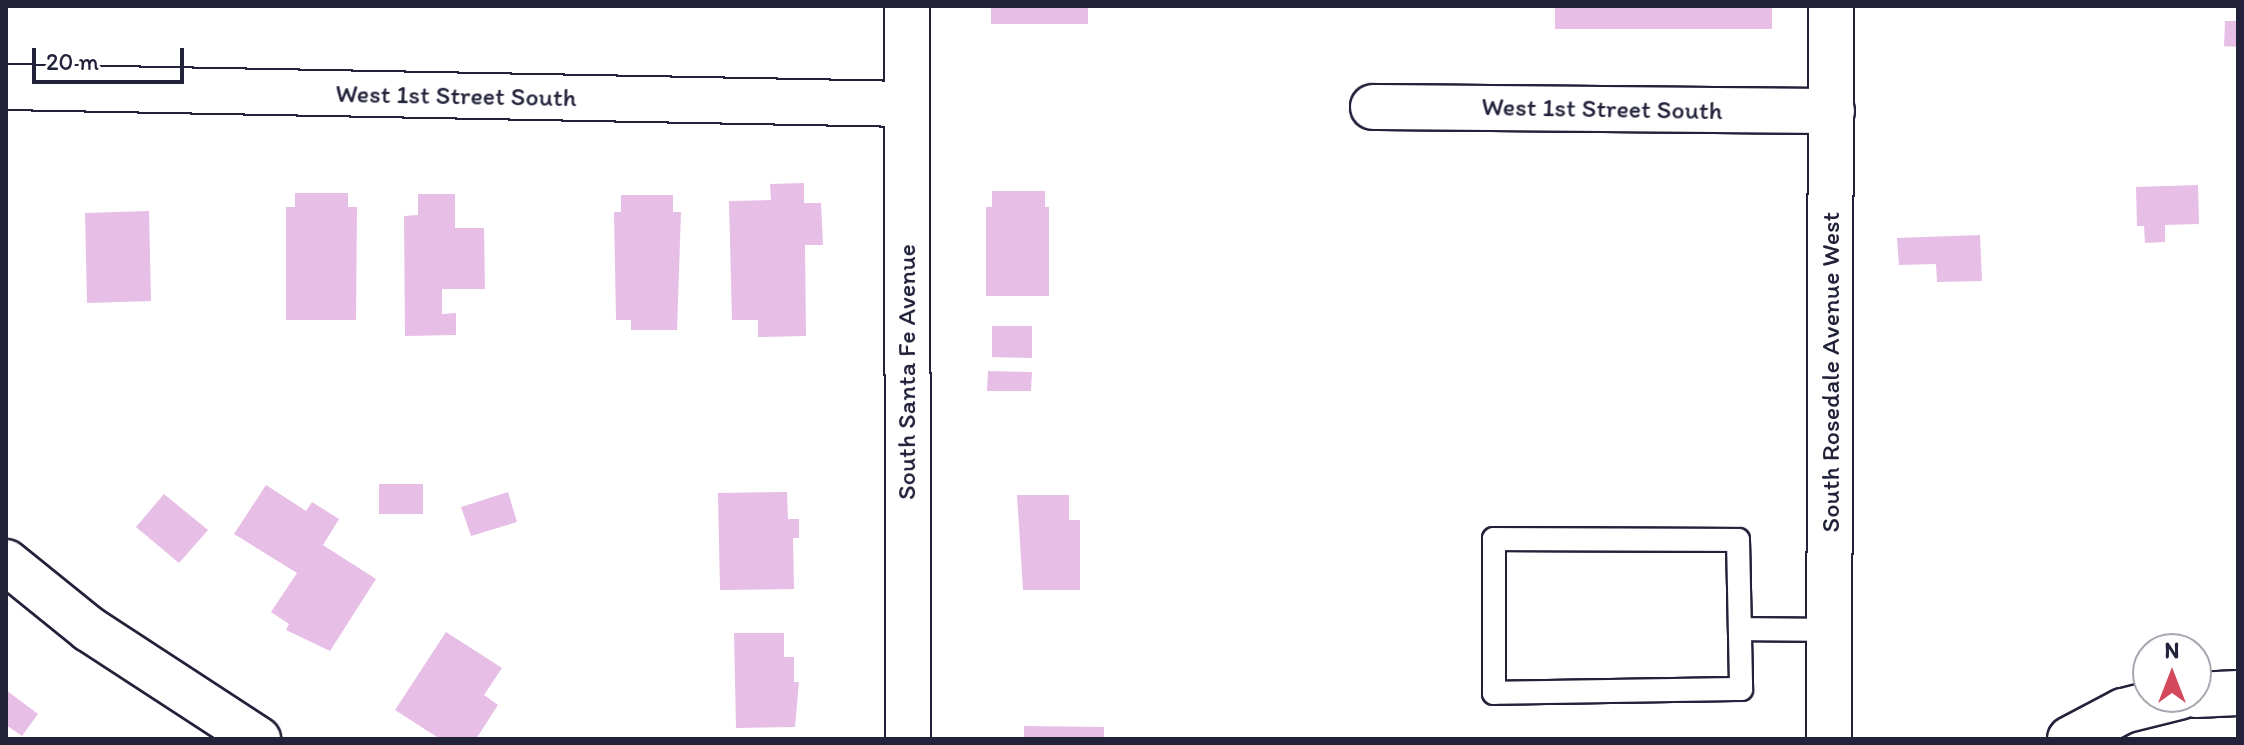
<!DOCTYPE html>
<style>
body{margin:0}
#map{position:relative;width:2244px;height:745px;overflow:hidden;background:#fff;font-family:Itim,sans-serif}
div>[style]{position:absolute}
.building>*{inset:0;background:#e7bee6}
.roads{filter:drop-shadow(2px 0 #22223b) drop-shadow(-2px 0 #22223b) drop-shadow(0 2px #22223b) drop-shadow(0 -2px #22223b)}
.lane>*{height:22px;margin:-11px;padding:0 11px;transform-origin:11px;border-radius:11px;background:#fff}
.street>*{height:44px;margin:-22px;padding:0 22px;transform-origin:22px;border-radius:22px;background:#fff}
span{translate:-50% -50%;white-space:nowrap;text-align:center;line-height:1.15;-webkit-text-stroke:8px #fff;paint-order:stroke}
.street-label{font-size:26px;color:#22223b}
.frame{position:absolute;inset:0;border:8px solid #22223b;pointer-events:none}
.north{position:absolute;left:2132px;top:633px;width:80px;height:80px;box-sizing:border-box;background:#fff;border:2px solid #a7a7b1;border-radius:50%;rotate:0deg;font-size:22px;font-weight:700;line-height:32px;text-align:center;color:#22223b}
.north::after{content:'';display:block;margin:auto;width:28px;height:36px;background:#d1495b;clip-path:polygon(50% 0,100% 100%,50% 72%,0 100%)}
.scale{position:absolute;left:32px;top:48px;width:152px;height:36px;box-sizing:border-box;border:4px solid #22223b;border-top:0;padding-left:10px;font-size:24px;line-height:28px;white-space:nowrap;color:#22223b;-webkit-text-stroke:6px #fff;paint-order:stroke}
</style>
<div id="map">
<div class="building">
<div style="clip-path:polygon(991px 6px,1088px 6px,1088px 24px,991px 24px)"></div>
<div style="clip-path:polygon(1555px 6px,1772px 6px,1772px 29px,1555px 29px)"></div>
<div style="clip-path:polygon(2225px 21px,2238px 21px,2238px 47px,2224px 46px)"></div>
<div style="clip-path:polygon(804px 183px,804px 203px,821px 203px,823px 245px,805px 245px,806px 336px,758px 337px,758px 320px,732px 320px,729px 201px,771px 200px,770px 184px)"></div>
<div style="clip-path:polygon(2198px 185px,2199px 224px,2165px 225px,2165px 242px,2145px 243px,2144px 226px,2137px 226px,2136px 187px)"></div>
<div style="clip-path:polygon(992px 191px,1045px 191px,1045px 207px,1049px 207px,1049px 296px,986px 296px,986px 207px,992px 207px)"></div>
<div style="clip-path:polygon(295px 193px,348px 193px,348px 207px,357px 207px,356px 320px,286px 320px,286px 207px,295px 207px)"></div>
<div style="clip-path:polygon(418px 194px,455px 194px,455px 228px,484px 228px,485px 289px,442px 289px,442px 314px,456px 313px,456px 335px,405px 336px,404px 216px,418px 215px)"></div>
<div style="clip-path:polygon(621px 195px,673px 195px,673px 212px,681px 212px,677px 330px,631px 330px,631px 320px,616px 320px,614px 212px,621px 212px)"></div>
<div style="clip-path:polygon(149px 211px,151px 301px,87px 303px,85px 213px)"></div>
<div style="clip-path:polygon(1980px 235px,1982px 281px,1937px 282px,1936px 264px,1899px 265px,1897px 238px)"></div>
<div style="clip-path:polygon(992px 326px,1032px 326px,1032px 358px,992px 357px)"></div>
<div style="clip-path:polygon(988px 371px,1032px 372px,1031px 391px,987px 391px)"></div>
<div style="clip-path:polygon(379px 484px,423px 484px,423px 514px,379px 514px)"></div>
<div style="clip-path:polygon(266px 485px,306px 511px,312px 502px,339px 519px,323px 545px,376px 579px,330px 651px,286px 630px,289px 624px,271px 612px,297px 573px,234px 534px)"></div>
<div style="clip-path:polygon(508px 492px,517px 522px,471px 536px,461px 507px)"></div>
<div style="clip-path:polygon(787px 492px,788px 519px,799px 519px,799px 538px,793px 538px,794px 589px,720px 590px,718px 493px)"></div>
<div style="clip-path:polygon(164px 494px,208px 530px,179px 563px,136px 527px)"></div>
<div style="clip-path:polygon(1017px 495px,1069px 495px,1069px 520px,1080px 520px,1080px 590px,1023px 590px)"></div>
<div style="clip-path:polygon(446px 632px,502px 668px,484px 695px,498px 705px,476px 739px,440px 739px,395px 710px)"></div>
<div style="clip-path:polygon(734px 633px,784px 633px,784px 657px,794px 657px,794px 682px,799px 682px,795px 727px,736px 728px)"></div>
<div style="clip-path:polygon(6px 690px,38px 714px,22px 736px,6px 725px)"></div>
<div style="clip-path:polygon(1024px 726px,1104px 727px,1104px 739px,1024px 739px)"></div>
</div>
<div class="roads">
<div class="lane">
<div style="left:1494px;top:539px;width:244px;rotate:0.2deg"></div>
<div style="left:1738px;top:540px;width:149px;rotate:88.8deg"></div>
<div style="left:1741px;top:689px;width:247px;rotate:179.1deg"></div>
<div style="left:1494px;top:693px;width:154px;rotate:-90deg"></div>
<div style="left:1740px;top:629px;width:89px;rotate:0.6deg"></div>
</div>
<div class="street">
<div style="left:907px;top:6px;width:733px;rotate:89.92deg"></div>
<div style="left:6px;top:87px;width:901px;rotate:1.08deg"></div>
<div style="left:1373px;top:107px;width:459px;rotate:0.5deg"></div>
<div style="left:6px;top:562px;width:107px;rotate:38.9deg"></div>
<div style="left:89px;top:629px;width:202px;rotate:33.1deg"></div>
<div style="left:2196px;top:695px;width:42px;rotate:-2.7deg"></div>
<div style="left:1829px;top:739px;width:733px;rotate:-89.84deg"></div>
<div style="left:2070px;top:739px;width:60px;rotate:-27.8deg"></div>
<div style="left:2123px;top:711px;width:58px;rotate:-14deg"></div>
</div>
</div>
<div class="street-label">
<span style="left:456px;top:96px;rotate:1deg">West 1st Street South</span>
<span style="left:1602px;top:109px;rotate:1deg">West 1st Street South</span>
<span style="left:907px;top:372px;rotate:-90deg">South Santa Fe Avenue</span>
<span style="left:1831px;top:372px;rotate:-90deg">South Rosedale Avenue West</span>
</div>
<div class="frame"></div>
<div class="north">N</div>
<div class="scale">20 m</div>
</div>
